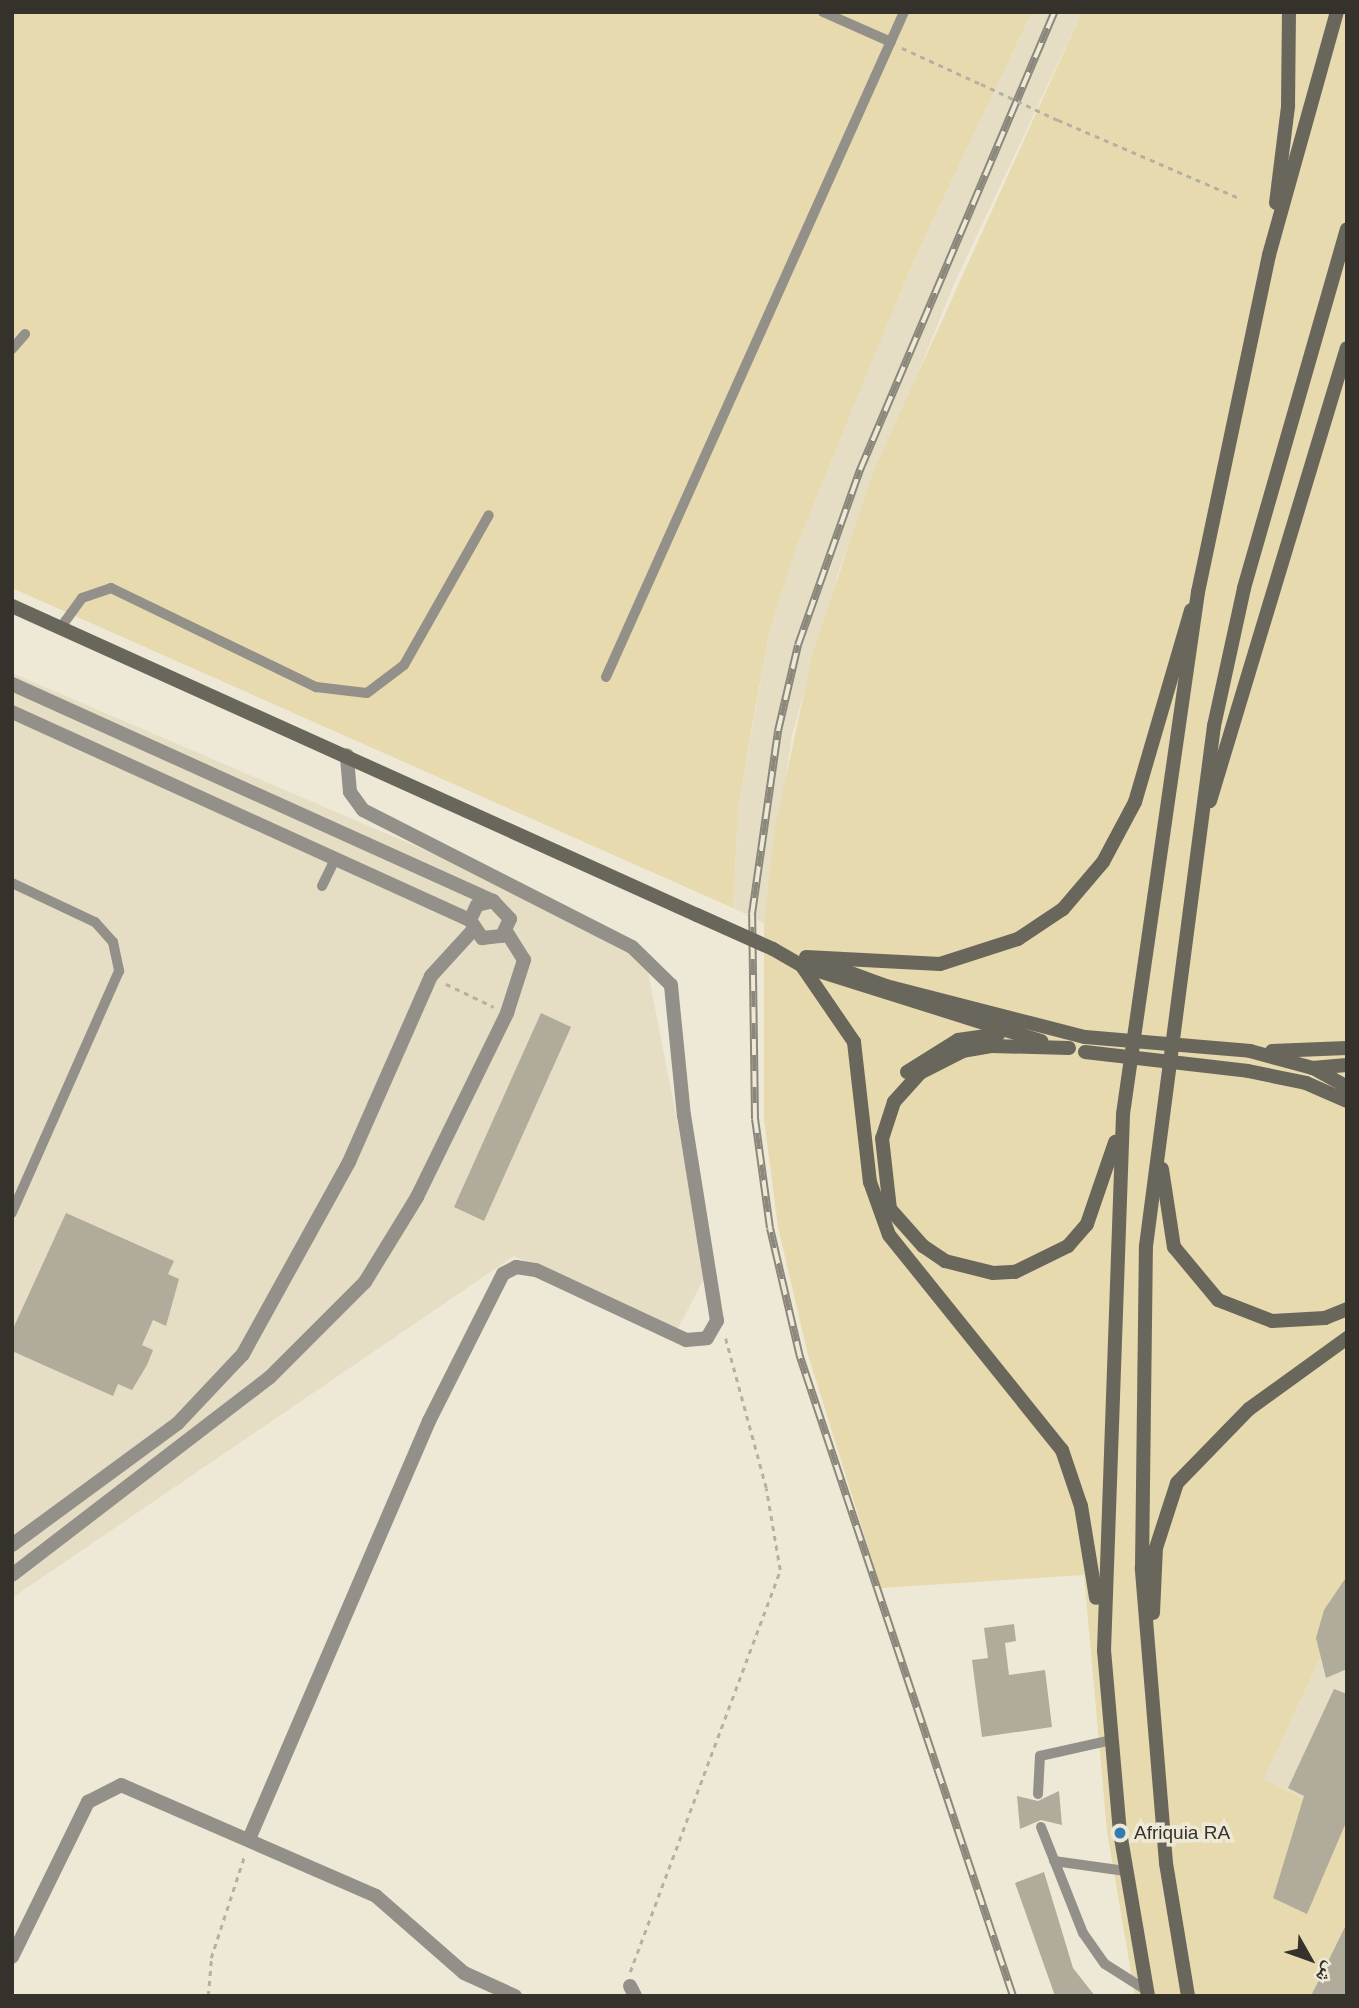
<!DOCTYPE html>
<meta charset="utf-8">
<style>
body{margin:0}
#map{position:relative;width:1359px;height:2008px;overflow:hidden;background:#eee9d7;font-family:Arial,"Noto Naskh Arabic",sans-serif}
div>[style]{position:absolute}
.built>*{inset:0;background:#e5dec5}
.green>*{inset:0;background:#e7daaf}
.building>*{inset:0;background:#b0ab9a}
.path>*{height:2.5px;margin-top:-1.25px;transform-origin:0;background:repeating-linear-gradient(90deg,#b5b1a2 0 5px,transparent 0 10px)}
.lane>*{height:10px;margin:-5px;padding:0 5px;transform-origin:5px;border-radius:5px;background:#929089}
.street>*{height:14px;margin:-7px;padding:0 7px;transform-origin:7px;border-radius:7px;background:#929089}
.secondary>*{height:14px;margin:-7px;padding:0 7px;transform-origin:7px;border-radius:7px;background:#69665c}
.rail>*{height:8px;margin-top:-4px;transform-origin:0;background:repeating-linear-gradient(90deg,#eee9d7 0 16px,#8b877b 0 32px);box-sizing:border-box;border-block:2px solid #8b877b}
.path-bridge>*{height:2.5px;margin-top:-1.25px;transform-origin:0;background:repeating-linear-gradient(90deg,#b5b1a2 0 5px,transparent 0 10px)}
.secondary-bridge>*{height:14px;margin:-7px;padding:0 7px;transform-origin:7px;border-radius:7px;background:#69665c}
.dots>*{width:19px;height:19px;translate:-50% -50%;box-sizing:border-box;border:4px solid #eee9d7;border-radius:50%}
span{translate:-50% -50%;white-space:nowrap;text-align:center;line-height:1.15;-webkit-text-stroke:7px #eee9d7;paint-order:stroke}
.poi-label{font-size:19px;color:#34322b}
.left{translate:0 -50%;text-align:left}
.frame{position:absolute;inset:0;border:14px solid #34322b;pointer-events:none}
.north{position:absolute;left:1275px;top:1924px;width:70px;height:70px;-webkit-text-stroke:5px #eee9d7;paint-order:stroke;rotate:130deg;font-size:19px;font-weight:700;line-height:28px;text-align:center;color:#34322b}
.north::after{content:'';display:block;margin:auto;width:24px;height:32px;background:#34322b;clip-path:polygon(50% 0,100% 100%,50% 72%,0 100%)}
</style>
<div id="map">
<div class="built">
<div style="clip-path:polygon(1032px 12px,1082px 12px,954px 284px,840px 567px,792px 735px,764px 923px,733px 908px,738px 810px,769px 634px,795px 550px,913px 262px)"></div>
<div style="clip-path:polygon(12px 673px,462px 866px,646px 962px,707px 1273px,676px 1332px,514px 1256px,12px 1598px)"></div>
<div style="clip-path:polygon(1347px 1600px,1347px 1822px,1264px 1779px)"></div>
</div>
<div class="green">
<div style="clip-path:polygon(12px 12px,1032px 12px,913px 262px,795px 550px,769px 634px,752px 727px,738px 810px,733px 908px,12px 588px)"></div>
<div style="clip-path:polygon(1082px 12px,1347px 12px,1347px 1600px,1264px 1779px,1347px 1822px,1347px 1996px,1135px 1996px,1107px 1831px,1084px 1575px,881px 1588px,808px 1355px,778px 1227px,764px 1119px,764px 923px,775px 827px,813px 652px,872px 475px)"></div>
</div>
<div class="building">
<div style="clip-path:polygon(541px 1013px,571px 1027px,484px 1221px,454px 1207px)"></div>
<div style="clip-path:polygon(66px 1213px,174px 1261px,168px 1274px,179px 1279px,166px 1326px,153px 1320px,142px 1345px,153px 1350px,147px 1365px,132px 1390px,118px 1384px,113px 1396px,12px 1351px,12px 1331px)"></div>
<div style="clip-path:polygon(1347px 1576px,1347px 1669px,1326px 1678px,1316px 1638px,1324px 1610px)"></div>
<div style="clip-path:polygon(1014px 1624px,1016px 1641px,1005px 1643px,1009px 1675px,1045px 1670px,1052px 1727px,982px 1737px,972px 1660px,988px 1658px,984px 1628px)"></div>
<div style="clip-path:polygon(1334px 1689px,1347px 1694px,1347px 1820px,1307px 1914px,1273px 1898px,1304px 1796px,1288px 1788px)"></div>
<div style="clip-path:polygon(1059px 1791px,1062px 1825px,1041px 1820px,1020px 1829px,1017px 1796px,1038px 1801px)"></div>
<div style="clip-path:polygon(1044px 1872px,1073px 1968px,1095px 1996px,1055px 1996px,1015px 1883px)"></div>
<div style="clip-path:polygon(1347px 1923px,1347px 1996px,1311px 1996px)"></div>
</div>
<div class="path">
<div style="left:902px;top:48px;width:87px;rotate:24.5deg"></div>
<div style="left:1058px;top:120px;width:195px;rotate:23.3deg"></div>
<div style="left:446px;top:984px;width:53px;rotate:25.6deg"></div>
<div style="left:630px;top:1972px;width:429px;rotate:-69.5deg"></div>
<div style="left:780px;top:1570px;width:83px;rotate:-99.7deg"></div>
<div style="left:766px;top:1488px;width:156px;rotate:-105.2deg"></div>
<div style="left:208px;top:1996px;width:38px;rotate:-85deg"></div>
<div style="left:211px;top:1958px;width:109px;rotate:-71.9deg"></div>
</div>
<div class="lane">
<div style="left:823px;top:12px;width:74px;rotate:23.8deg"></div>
<div style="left:12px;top:349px;width:20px;rotate:-49deg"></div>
<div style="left:61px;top:627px;width:36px;rotate:-54deg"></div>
<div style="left:82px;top:598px;width:31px;rotate:-19deg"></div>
<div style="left:111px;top:588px;width:228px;rotate:25.8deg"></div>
<div style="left:316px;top:687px;width:51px;rotate:6.7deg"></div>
<div style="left:367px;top:693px;width:46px;rotate:-37.1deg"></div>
<div style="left:404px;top:665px;width:172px;rotate:-60.5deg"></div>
<div style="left:606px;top:677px;width:729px;rotate:-65.86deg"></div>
<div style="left:12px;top:883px;width:92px;rotate:25.2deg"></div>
<div style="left:95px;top:922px;width:27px;rotate:48deg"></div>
<div style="left:113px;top:942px;width:30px;rotate:78deg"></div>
<div style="left:119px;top:971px;width:265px;rotate:113.9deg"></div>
<div style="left:322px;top:886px;width:30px;rotate:-64deg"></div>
<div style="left:1038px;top:1794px;width:38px;rotate:-87deg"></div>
<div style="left:1040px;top:1756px;width:74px;rotate:-12.5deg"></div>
<div style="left:1041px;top:1827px;width:114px;rotate:68.4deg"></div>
<div style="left:1083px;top:1933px;width:38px;rotate:55deg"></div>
<div style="left:1105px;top:1964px;width:49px;rotate:32.4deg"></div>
<div style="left:1054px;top:1861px;width:72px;rotate:8deg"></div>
</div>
<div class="street">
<div style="left:12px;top:684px;width:528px;rotate:24.28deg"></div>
<div style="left:12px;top:712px;width:503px;rotate:24.43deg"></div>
<div style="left:470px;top:920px;width:22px;rotate:56deg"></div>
<div style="left:482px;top:938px;width:20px;rotate:-6deg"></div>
<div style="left:502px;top:936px;width:19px;rotate:-65deg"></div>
<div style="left:510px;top:919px;width:25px;rotate:-133deg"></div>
<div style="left:493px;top:901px;width:16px;rotate:166deg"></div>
<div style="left:477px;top:905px;width:17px;rotate:115deg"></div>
<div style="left:12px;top:1545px;width:206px;rotate:-36.3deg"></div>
<div style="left:178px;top:1423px;width:95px;rotate:-46.7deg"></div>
<div style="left:243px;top:1354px;width:219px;rotate:-61.1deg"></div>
<div style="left:349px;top:1162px;width:203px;rotate:-66.2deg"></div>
<div style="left:431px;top:976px;width:62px;rotate:-47.6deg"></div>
<div style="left:12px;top:1575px;width:324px;rotate:-37.5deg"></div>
<div style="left:269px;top:1378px;width:136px;rotate:-45deg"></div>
<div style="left:365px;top:1282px;width:100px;rotate:-58.5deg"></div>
<div style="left:417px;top:1197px;width:205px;rotate:-63.9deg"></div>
<div style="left:507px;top:1013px;width:56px;rotate:-72.2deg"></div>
<div style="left:524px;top:960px;width:34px;rotate:-122deg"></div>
<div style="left:249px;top:1839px;width:455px;rotate:-66.7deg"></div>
<div style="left:429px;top:1421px;width:165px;rotate:-63.3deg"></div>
<div style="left:503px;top:1274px;width:15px;rotate:-28deg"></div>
<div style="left:516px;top:1267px;width:20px;rotate:9deg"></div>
<div style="left:536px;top:1270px;width:166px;rotate:25deg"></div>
<div style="left:686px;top:1340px;width:21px;rotate:-5deg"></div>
<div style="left:707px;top:1338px;width:20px;rotate:-60deg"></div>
<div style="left:717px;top:1321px;width:208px;rotate:-99.1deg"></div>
<div style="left:684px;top:1116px;width:132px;rotate:-95.7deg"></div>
<div style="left:671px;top:985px;width:54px;rotate:-135.7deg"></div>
<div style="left:632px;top:947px;width:302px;rotate:-153deg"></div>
<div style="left:363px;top:810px;width:22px;rotate:-126deg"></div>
<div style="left:350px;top:792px;width:37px;rotate:-95deg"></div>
<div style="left:12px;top:1957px;width:173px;rotate:-63.9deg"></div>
<div style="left:88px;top:1802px;width:37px;rotate:-27deg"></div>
<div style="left:121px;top:1785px;width:278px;rotate:23.5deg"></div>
<div style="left:376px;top:1896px;width:117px;rotate:41.2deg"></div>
<div style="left:464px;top:1973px;width:56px;rotate:24.3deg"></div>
<div style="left:630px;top:1986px;width:11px;rotate:63deg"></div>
</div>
<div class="secondary">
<div style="left:1276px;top:203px;width:98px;rotate:-82.9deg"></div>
<div style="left:1288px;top:106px;width:94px;rotate:-89.4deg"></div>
<div style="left:12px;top:606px;width:751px;rotate:24.28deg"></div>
<div style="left:1210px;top:801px;width:473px;rotate:-73.2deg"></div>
<div style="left:773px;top:949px;width:34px;rotate:30deg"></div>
<div style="left:802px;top:966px;width:92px;rotate:55.6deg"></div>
<div style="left:854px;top:1042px;width:141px;rotate:83.5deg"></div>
<div style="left:870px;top:1182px;width:56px;rotate:70.3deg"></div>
<div style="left:889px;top:1235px;width:276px;rotate:51.2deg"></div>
<div style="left:1062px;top:1450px;width:59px;rotate:71.3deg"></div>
<div style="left:1081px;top:1506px;width:93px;rotate:80.7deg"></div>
<div style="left:806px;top:957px;width:134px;rotate:3deg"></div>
<div style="left:940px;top:964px;width:82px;rotate:-17.8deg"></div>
<div style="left:1018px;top:939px;width:54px;rotate:-33.7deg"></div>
<div style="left:1063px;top:909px;width:62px;rotate:-49.6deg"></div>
<div style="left:1103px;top:862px;width:68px;rotate:-61.9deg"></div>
<div style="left:1135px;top:802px;width:200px;rotate:-73.7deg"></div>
<div style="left:818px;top:961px;width:72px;rotate:20.2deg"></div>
<div style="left:886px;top:986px;width:205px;rotate:14.4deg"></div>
<div style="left:803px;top:966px;width:250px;rotate:17.5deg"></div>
<div style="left:1069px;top:1048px;width:78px;rotate:-178.5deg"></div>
<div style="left:991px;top:1046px;width:28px;rotate:170deg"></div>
<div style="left:963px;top:1051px;width:48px;rotate:152.9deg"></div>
<div style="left:920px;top:1073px;width:39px;rotate:132deg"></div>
<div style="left:894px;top:1102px;width:38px;rotate:108deg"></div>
<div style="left:882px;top:1138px;width:71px;rotate:83.6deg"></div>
<div style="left:890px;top:1209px;width:50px;rotate:48.3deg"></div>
<div style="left:923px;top:1246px;width:27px;rotate:34deg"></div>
<div style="left:945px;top:1261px;width:49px;rotate:14deg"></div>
<div style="left:993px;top:1273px;width:22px;rotate:-3deg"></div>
<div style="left:1015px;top:1272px;width:59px;rotate:-26.1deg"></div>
<div style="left:1068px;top:1246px;width:29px;rotate:-49deg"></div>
<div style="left:1087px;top:1224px;width:87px;rotate:-71.1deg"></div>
<div style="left:1250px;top:1051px;width:65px;rotate:15.1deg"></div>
<div style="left:1313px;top:1068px;width:39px;rotate:29deg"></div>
<div style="left:1272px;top:1051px;width:75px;rotate:-2.3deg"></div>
<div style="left:1312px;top:1068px;width:35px;rotate:-5deg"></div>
<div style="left:1248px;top:1071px;width:59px;rotate:11.7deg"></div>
<div style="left:1306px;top:1083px;width:45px;rotate:23.7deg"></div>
<div style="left:907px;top:1072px;width:60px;rotate:-32.1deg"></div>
<div style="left:958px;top:1040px;width:41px;rotate:-8.3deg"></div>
<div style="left:1162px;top:1169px;width:79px;rotate:81.3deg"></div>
<div style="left:1174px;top:1247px;width:69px;rotate:50.3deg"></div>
<div style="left:1218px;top:1300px;width:58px;rotate:21.3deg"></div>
<div style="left:1272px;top:1321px;width:53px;rotate:-3.2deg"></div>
<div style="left:1325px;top:1318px;width:24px;rotate:-22deg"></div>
<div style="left:1153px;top:1613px;width:65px;rotate:-87.4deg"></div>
<div style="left:1156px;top:1548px;width:68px;rotate:-72.1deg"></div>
<div style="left:1177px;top:1483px;width:103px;rotate:-45.8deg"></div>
<div style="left:1249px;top:1409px;width:121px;rotate:-35.9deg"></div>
<div style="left:1148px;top:1996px;width:165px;rotate:-99.7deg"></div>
<div style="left:1120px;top:1833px;width:183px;rotate:-95deg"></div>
<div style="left:1104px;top:1651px;width:537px;rotate:-87.97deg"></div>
<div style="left:1123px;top:1114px;width:527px;rotate:-81.82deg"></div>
<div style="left:1198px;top:592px;width:344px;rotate:-78.1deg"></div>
<div style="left:1269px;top:255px;width:252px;rotate:-74.4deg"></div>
<div style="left:1188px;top:1996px;width:135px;rotate:-99.4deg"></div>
<div style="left:1166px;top:1863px;width:296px;rotate:-94.7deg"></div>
<div style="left:1142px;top:1568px;width:322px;rotate:-89.3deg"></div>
<div style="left:1146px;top:1246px;width:524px;rotate:-82.55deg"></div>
<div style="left:1214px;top:726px;width:141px;rotate:-77.7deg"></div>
<div style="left:1244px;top:588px;width:373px;rotate:-74deg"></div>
</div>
<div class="rail">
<div style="left:1013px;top:1996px;width:674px;rotate:-108.43deg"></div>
<div style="left:800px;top:1357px;width:132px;rotate:-103.1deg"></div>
<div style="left:770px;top:1228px;width:110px;rotate:-97.8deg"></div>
<div style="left:755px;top:1119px;width:205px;rotate:-90.8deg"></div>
<div style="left:752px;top:914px;width:185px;rotate:-81.9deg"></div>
<div style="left:778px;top:731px;width:88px;rotate:-76.9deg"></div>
<div style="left:798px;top:645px;width:186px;rotate:-70.5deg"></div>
<div style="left:860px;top:470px;width:497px;rotate:-67deg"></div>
</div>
<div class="path-bridge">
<div style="left:981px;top:84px;width:85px;rotate:25.1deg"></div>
</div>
<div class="secondary-bridge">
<div style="left:697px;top:915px;width:83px;rotate:24.1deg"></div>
<div style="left:1085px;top:1037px;width:166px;rotate:4.8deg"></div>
<div style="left:1085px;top:1052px;width:164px;rotate:6.6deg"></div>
</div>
<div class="dots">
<div style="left:1120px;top:1833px;background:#337bb0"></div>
</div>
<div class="poi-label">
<span class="left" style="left:1134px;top:1833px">Afriquia RA</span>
</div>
<div class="frame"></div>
<div class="north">ش</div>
</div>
